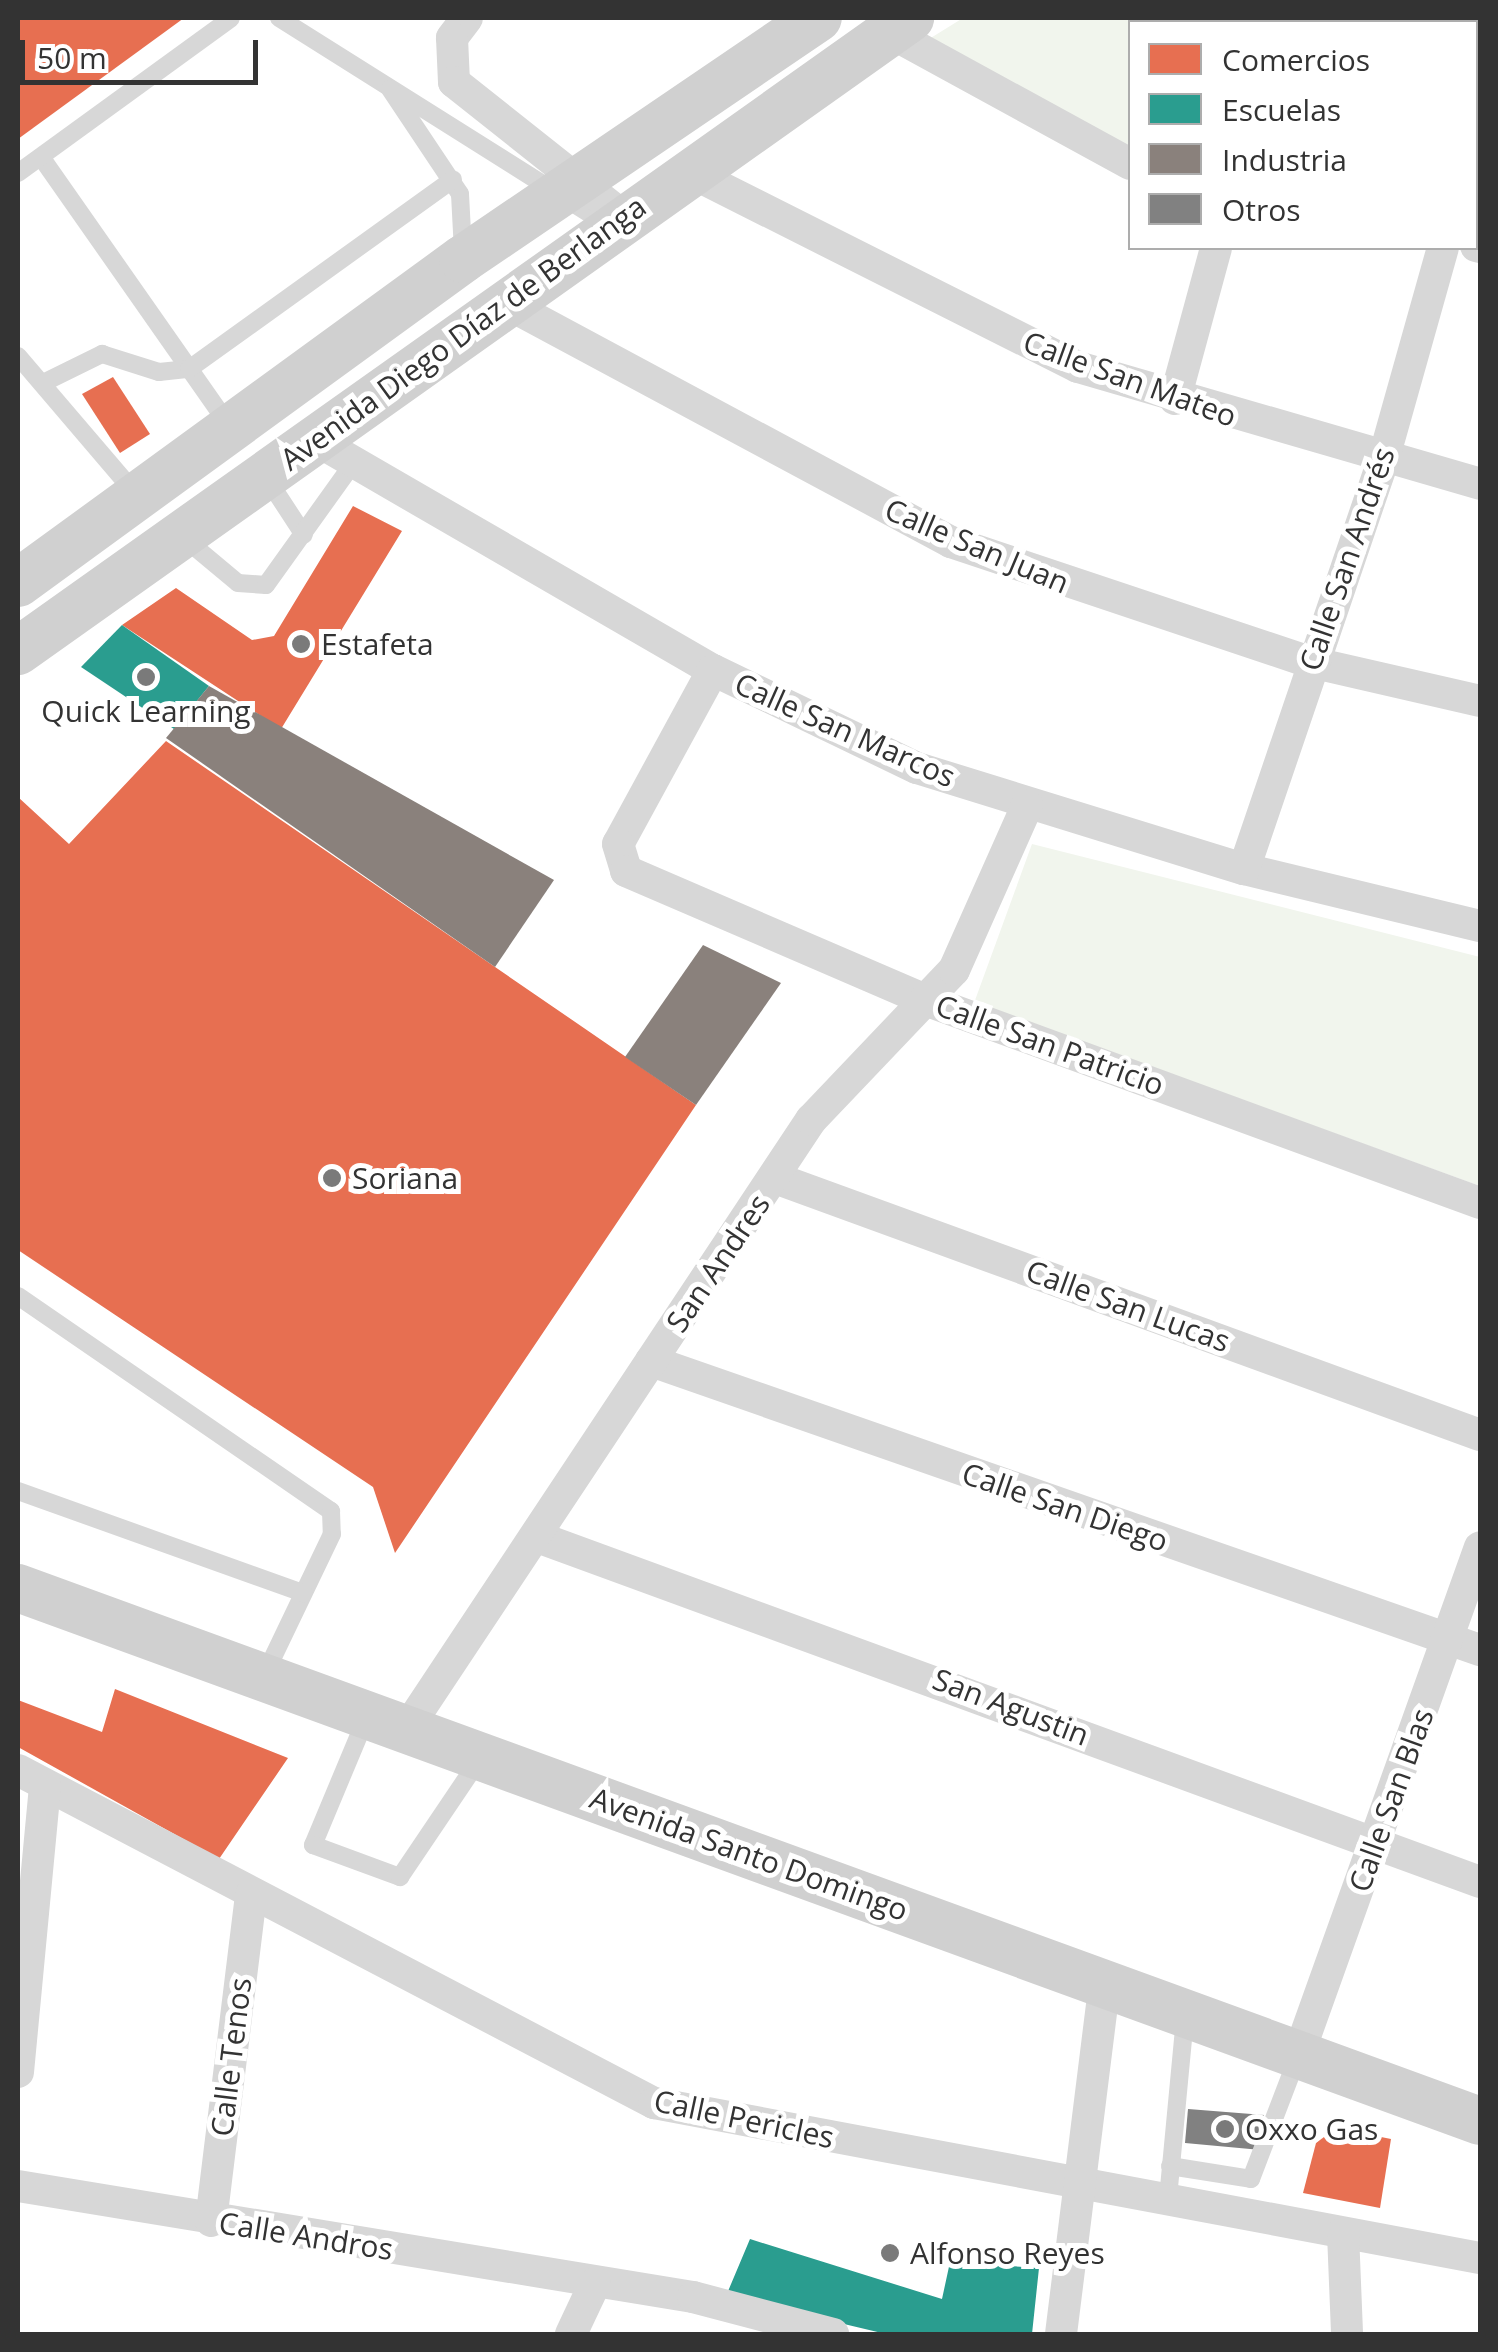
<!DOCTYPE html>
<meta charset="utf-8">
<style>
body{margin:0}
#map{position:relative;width:1498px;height:2352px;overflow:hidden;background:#fff;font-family:"Open Sans",sans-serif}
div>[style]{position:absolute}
.green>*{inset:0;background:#f1f5ed}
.shops>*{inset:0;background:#e76f51}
.schools>*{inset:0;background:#2a9d8f}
.industry>*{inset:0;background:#8a817c}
.building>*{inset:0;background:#818181}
.service>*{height:18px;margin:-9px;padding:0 9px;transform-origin:9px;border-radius:9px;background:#d7d7d7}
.minor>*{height:32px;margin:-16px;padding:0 16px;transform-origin:16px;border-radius:16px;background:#d7d7d7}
.secondary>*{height:48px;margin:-24px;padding:0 24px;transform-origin:24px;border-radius:24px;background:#d0d0d0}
.dots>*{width:28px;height:28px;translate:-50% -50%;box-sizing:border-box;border:5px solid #fff;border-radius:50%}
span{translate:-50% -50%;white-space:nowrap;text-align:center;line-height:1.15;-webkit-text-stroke:10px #fff;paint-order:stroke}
.street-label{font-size:30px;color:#333}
.poi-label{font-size:30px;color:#333}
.left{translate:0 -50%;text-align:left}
.frame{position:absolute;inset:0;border:20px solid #333;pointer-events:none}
.legend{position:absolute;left:1128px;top:20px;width:350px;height:230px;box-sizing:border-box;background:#fff;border:2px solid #adadad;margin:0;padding:12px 18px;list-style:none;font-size:30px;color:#333}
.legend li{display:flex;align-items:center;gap:20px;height:50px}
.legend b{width:50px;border:2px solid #adadad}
.scale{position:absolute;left:20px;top:40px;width:238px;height:45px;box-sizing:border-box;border:5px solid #333;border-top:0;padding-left:12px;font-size:30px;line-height:35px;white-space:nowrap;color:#333;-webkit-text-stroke:8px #fff;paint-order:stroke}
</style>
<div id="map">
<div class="green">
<div style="clip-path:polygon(963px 18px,1198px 18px,1198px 22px,1130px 22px,1130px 158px,921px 44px)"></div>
<div style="clip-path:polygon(1032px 844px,1480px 957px,1480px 1186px,974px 1003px)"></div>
</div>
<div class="shops">
<div style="clip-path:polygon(18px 18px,184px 18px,18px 139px)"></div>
<div style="clip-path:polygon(113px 377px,150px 434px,120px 453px,82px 394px)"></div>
<div style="clip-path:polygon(353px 506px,402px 531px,281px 729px,122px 625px,176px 588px,252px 640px,274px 636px)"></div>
<div style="clip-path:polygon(166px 741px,696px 1105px,395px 1553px,373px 1487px,18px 1250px,18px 797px,69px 844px)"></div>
<div style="clip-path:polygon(115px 1689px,288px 1758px,219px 1859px,18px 1747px,18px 1700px,102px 1732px)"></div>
<div style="clip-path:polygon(1336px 2128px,1391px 2139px,1380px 2208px,1303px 2193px,1316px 2143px)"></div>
</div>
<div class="schools">
<div style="clip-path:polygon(122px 625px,209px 686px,174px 729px,81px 667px)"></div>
<div style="clip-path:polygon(750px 2239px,942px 2299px,950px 2262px,1039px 2268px,1032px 2334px,886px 2334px,726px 2296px)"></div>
</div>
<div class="industry">
<div style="clip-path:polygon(209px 686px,554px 880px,495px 967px,166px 738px)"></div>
<div style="clip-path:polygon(703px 945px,781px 983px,696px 1105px,625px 1057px)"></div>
</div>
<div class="building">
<div style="clip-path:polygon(1188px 2109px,1264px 2115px,1261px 2150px,1185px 2143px)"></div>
</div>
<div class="service">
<div style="left:279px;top:18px;width:389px;rotate:32.2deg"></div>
<div style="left:390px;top:89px;width:126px;rotate:56.3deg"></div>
<div style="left:460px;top:194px;width:57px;rotate:87deg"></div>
<div style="left:41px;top:157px;width:327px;rotate:55deg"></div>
<div style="left:18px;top:173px;width:263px;rotate:-36deg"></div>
<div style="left:18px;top:356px;width:180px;rotate:49.5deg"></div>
<div style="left:45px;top:382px;width:64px;rotate:-26.2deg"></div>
<div style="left:102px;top:354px;width:60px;rotate:17.5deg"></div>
<div style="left:159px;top:372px;width:30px;rotate:-6deg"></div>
<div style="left:189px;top:369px;width:325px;rotate:-35.7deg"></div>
<div style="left:266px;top:477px;width:69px;rotate:56.8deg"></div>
<div style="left:184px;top:538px;width:70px;rotate:39.8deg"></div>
<div style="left:238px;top:583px;width:28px;rotate:4deg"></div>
<div style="left:266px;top:585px;width:151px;rotate:-54.4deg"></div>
<div style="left:18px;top:1296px;width:380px;rotate:34.5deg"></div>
<div style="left:331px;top:1511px;width:23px;rotate:88deg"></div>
<div style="left:332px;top:1534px;width:160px;rotate:115.6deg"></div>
<div style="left:18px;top:1491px;width:303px;rotate:19.7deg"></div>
<div style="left:367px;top:1716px;width:140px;rotate:112.7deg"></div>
<div style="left:313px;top:1845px;width:93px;rotate:20.2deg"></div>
<div style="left:400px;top:1877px;width:141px;rotate:-56deg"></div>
<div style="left:1170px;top:2166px;width:82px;rotate:9.1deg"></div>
<div style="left:1251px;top:2179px;width:132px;rotate:-69.1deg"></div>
<div style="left:1168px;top:2198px;width:182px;rotate:-84.6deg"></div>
</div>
<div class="minor">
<div style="left:467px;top:18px;width:25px;rotate:127deg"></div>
<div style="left:452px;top:38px;width:44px;rotate:87.4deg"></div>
<div style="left:454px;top:82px;width:216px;rotate:38.4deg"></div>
<div style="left:1222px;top:18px;width:4px;rotate:90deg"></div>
<div style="left:1442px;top:19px;width:14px;rotate:12deg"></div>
<div style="left:889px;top:32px;width:275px;rotate:28.7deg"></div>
<div style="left:690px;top:172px;width:434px;rotate:26.7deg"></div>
<div style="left:1078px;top:367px;width:419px;rotate:16.2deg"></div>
<div style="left:1476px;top:246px;width:4px;rotate:14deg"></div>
<div style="left:508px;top:304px;width:503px;rotate:28.25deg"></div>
<div style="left:951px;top:542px;width:379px;rotate:18.5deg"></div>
<div style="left:1310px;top:662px;width:174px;rotate:12.9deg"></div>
<div style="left:1175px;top:399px;width:156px;rotate:-74.8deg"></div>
<div style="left:314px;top:439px;width:461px;rotate:30.1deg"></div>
<div style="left:713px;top:670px;width:226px;rotate:25.7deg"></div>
<div style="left:917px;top:768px;width:342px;rotate:17.2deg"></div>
<div style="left:1244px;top:869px;width:243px;rotate:13.6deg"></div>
<div style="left:713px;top:670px;width:198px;rotate:118.6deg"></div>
<div style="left:618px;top:844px;width:28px;rotate:73deg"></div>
<div style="left:626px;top:871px;width:326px;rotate:23.3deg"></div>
<div style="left:925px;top:1000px;width:591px;rotate:20.09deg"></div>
<div style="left:1244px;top:869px;width:431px;rotate:-71.2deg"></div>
<div style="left:1383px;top:461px;width:221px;rotate:-74.3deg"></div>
<div style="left:775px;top:1178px;width:750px;rotate:20.03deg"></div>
<div style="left:651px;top:1361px;width:878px;rotate:19.22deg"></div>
<div style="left:540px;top:1538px;width:1001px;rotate:20.1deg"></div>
<div style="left:408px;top:1727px;width:729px;rotate:-56.42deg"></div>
<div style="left:811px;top:1120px;width:207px;rotate:-46.4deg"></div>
<div style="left:954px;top:970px;width:180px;rotate:-66deg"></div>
<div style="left:18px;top:1770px;width:718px;rotate:27.64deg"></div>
<div style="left:654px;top:2103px;width:840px;rotate:10.63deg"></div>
<div style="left:1299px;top:2053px;width:537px;rotate:-70.32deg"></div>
<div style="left:18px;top:2072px;width:288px;rotate:-84.6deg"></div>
<div style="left:18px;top:2186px;width:684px;rotate:9.34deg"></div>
<div style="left:693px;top:2297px;width:145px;rotate:14.8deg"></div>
<div style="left:211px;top:2221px;width:329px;rotate:-83deg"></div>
<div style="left:1343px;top:2233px;width:101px;rotate:87.7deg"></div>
<div style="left:571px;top:2334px;width:56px;rotate:-64.8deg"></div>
<div style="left:1061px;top:2334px;width:355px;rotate:-82.9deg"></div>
</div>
<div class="secondary">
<div style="left:18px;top:583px;width:550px;rotate:-36.06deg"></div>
<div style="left:463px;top:259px;width:429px;rotate:-34.2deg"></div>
<div style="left:18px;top:651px;width:1094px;rotate:-35.36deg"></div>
<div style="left:18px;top:1588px;width:1556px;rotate:20.03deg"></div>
</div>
<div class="dots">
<div style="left:301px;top:644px;background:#7a7a7a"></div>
<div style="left:146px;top:677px;background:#7a7a7a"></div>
<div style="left:332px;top:1178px;background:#7a7a7a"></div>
<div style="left:1225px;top:2129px;background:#7a7a7a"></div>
<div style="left:890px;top:2253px;background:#7a7a7a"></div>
</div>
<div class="street-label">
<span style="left:463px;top:333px;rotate:-36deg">Avenida Diego Díaz de Berlanga</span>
<span style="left:1130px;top:379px;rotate:20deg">Calle San Mateo</span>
<span style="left:977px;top:546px;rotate:23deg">Calle San Juan</span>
<span style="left:1347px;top:559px;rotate:-71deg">Calle San Andrés</span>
<span style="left:845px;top:730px;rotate:24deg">Calle San Marcos</span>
<span style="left:1050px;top:1045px;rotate:20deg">Calle San Patricio</span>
<span style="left:718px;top:1263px;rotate:-56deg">San Andres</span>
<span style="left:1128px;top:1306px;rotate:20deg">Calle San Lucas</span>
<span style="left:1065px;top:1507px;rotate:19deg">Calle San Diego</span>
<span style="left:1011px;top:1707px;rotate:21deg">San Agustin</span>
<span style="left:1391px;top:1800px;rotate:-70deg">Calle San Blas</span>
<span style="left:749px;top:1854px;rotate:20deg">Avenida Santo Domingo</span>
<span style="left:231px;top:2057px;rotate:-83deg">Calle Tenos</span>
<span style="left:744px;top:2119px;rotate:12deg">Calle Pericles</span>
<span style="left:306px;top:2236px;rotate:9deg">Calle Andros</span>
</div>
<div class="poi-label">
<span class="left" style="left:321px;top:644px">Estafeta</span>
<span style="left:146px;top:711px">Quick Learning</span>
<span class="left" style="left:352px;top:1178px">Soriana</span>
<span class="left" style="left:1245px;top:2129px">Oxxo Gas</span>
<span class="left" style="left:910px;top:2253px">Alfonso Reyes</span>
</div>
<div class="frame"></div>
<ul class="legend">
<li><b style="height:28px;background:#e76f51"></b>Comercios</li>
<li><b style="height:28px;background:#2a9d8f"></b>Escuelas</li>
<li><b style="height:28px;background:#8a817c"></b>Industria</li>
<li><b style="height:28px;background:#818181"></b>Otros</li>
</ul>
<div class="scale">50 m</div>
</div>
